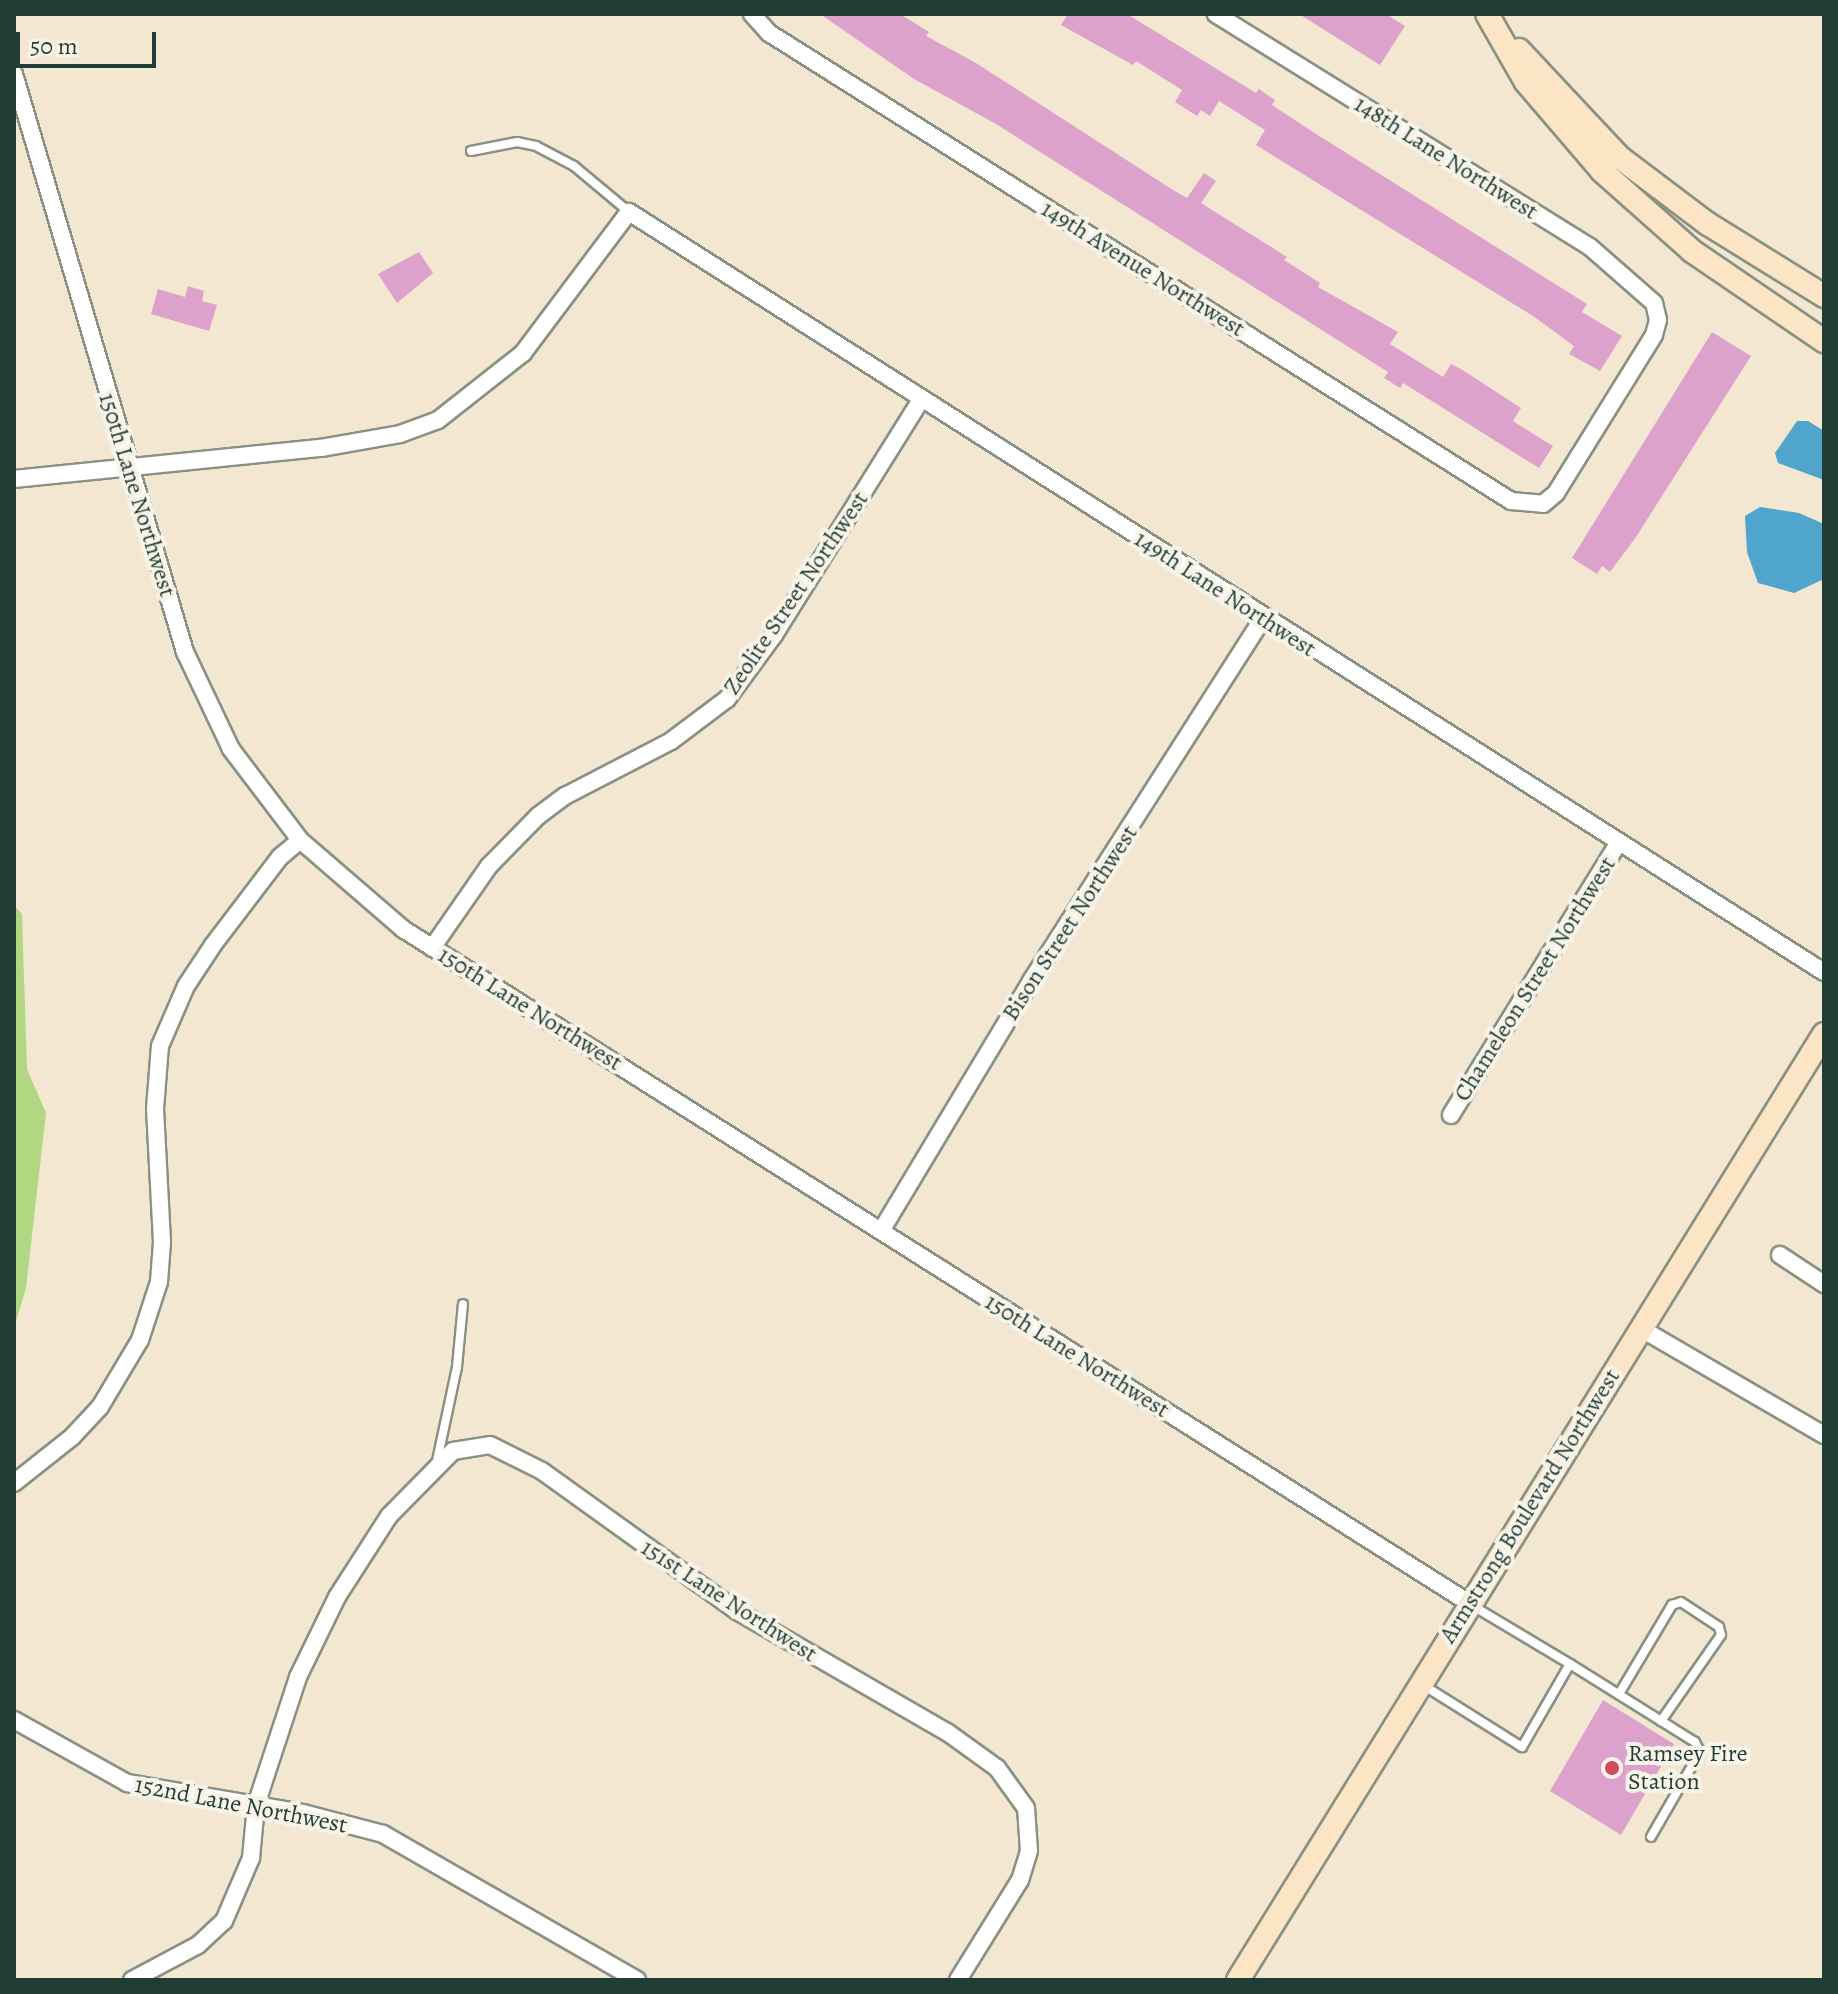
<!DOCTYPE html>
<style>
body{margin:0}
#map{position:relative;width:1838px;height:1994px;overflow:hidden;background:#f3e7d1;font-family:Alegreya,serif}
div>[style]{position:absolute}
.green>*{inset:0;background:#b0d882}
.water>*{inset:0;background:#4fa5cb}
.building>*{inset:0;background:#dda2cc}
.roads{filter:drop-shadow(2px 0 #899282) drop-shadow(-2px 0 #899282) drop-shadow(0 2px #899282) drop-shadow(0 -2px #899282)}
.lane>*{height:8px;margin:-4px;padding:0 4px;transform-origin:4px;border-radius:4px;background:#fff}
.street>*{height:16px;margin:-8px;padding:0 8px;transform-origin:8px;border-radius:8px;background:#fff}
.secondary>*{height:22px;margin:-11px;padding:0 11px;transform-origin:11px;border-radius:11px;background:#fce5c4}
.dots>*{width:22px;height:22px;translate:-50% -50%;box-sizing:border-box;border:4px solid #f7f3e8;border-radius:50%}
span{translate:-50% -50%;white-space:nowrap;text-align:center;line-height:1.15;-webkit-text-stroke:8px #f7f3e8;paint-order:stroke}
.street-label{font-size:24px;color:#1f3d34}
.poi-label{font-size:24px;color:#1f3d34}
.left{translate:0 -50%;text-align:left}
.frame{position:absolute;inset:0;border:16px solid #1f3d34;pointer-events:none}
.scale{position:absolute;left:16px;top:32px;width:140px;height:36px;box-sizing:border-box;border:4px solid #1f3d34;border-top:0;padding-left:10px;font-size:24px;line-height:28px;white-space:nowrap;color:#1f3d34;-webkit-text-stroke:6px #f7f3e8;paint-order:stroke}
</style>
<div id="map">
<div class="green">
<div style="clip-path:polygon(14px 905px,22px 914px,27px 1069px,46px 1113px,26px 1288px,14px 1328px)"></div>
</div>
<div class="water">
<div style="clip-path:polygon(1797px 421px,1808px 421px,1824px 431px,1824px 480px,1778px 463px,1775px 453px)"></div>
<div style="clip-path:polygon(1760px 507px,1799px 513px,1824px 524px,1824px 579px,1794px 593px,1758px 583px,1747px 552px,1745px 516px)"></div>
</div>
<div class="building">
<div style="clip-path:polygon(820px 14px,900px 14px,929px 32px,926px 36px,976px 63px,1173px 190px,1187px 198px,1204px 173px,1216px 181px,1201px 203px,1287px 257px,1284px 260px,1320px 283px,1318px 287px,1398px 332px,1390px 344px,1443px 377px,1451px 364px,1461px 369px,1521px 408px,1513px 421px,1553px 446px,1539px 468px,1403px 383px,1400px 388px,1384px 378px,1388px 372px,996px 124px,914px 79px)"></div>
<div style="clip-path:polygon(1068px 14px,1127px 14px,1256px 93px,1259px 89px,1275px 100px,1272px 105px,1313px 132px,1587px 304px,1582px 312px,1622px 336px,1600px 371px,1569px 354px,1574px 346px,1533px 316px,1256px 145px,1265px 130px,1219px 101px,1210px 116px,1201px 110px,1197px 116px,1175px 102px,1182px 90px,1136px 61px,1133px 65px,1061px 25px)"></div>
<div style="clip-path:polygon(1299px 14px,1386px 14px,1405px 26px,1380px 65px)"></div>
<div style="clip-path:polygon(419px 252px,433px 273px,397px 303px,378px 274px)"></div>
<div style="clip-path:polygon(188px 286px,204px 291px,202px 301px,217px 305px,209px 331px,151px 314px,158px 289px,185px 297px)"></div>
<div style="clip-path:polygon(1712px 332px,1751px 356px,1636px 537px,1610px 572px,1602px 566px,1597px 574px,1572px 558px)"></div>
<div style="clip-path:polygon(1603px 1700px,1674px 1744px,1621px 1835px,1550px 1791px)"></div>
</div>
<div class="roads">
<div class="lane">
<div style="left:471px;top:151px;width:47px;rotate:-11.1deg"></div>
<div style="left:517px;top:142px;width:19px;rotate:12deg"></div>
<div style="left:536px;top:146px;width:43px;rotate:27.8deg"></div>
<div style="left:574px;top:166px;width:72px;rotate:39.9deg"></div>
<div style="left:437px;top:1461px;width:96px;rotate:-78deg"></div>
<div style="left:457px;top:1367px;width:63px;rotate:-84.6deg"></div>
<div style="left:1570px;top:1664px;width:147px;rotate:32deg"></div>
<div style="left:1695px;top:1742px;width:11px;rotate:63deg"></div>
<div style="left:1700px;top:1752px;width:98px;rotate:120deg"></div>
<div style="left:1423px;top:1685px;width:117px;rotate:32.1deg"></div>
<div style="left:1522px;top:1747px;width:96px;rotate:-60deg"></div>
<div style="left:1570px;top:1664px;width:113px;rotate:-149.1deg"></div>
<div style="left:1619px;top:1694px;width:104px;rotate:-59.2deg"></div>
<div style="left:1672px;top:1605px;width:9px;rotate:-18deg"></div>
<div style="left:1681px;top:1602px;width:45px;rotate:33.3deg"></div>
<div style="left:1719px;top:1627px;width:8px;rotate:76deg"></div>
<div style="left:1721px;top:1635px;width:105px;rotate:124.9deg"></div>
</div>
<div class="street">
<div style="left:752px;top:14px;width:25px;rotate:48deg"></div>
<div style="left:769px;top:33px;width:877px;rotate:32.24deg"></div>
<div style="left:1511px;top:501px;width:32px;rotate:5deg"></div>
<div style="left:1543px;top:504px;width:17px;rotate:-40deg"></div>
<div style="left:1556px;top:493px;width:186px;rotate:-58.2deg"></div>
<div style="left:1654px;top:335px;width:16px;rotate:-75deg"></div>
<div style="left:1658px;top:320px;width:17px;rotate:-103deg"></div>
<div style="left:1654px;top:303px;width:85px;rotate:-138.8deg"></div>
<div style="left:1590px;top:247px;width:441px;rotate:-148.1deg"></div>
<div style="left:14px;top:74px;width:603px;rotate:73.52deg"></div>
<div style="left:185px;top:652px;width:107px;rotate:64.6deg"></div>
<div style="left:231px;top:749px;width:114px;rotate:52.8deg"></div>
<div style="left:300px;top:840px;width:136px;rotate:40.8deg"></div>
<div style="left:403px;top:929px;width:1261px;rotate:32.3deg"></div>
<div style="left:14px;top:479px;width:309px;rotate:-5.8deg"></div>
<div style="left:321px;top:448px;width:80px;rotate:-10deg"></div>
<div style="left:400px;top:434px;width:40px;rotate:-20.2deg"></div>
<div style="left:438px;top:420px;width:108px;rotate:-38.2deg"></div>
<div style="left:523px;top:353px;width:176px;rotate:-53.1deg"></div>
<div style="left:629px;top:212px;width:1416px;rotate:32.46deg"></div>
<div style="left:432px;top:948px;width:100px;rotate:-55.2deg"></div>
<div style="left:489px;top:866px;width:70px;rotate:-45.6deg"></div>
<div style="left:538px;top:816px;width:34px;rotate:-37deg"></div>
<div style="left:565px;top:796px;width:119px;rotate:-27.4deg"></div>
<div style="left:671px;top:741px;width:70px;rotate:-36.9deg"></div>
<div style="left:727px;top:699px;width:79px;rotate:-53.7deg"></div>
<div style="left:774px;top:635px;width:277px;rotate:-58deg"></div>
<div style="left:1451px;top:1115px;width:318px;rotate:-58.4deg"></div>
<div style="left:881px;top:1231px;width:292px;rotate:-59deg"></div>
<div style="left:1031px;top:981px;width:431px;rotate:-57.4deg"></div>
<div style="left:1780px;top:1255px;width:53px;rotate:33.4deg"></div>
<div style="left:1640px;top:1328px;width:213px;rotate:30.2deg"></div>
<div style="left:14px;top:1483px;width:74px;rotate:-38.4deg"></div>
<div style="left:72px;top:1437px;width:41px;rotate:-47deg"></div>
<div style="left:100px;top:1407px;width:78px;rotate:-59.2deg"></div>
<div style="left:140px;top:1340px;width:61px;rotate:-71.9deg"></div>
<div style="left:159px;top:1282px;width:40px;rotate:-85.7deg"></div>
<div style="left:162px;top:1242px;width:133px;rotate:-93deg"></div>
<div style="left:155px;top:1109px;width:63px;rotate:-85.5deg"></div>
<div style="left:160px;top:1046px;width:65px;rotate:-66.6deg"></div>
<div style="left:186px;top:986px;width:49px;rotate:-56.6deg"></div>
<div style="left:213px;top:945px;width:111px;rotate:-52.7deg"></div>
<div style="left:280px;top:857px;width:26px;rotate:-40deg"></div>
<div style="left:14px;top:1720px;width:129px;rotate:29.1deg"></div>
<div style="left:127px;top:1783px;width:179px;rotate:9.7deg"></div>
<div style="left:303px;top:1813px;width:83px;rotate:14.7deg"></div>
<div style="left:383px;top:1834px;width:293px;rotate:29.9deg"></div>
<div style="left:132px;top:1980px;width:75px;rotate:-27.9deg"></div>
<div style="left:198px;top:1945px;width:35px;rotate:-43deg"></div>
<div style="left:224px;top:1921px;width:69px;rotate:-66.8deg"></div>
<div style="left:251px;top:1858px;width:53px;rotate:-84.6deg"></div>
<div style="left:256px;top:1805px;width:135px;rotate:-71.8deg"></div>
<div style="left:298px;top:1677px;width:89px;rotate:-64deg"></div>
<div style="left:337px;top:1597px;width:96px;rotate:-57.3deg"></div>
<div style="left:389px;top:1516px;width:91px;rotate:-45.4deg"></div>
<div style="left:453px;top:1451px;width:37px;rotate:-9deg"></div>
<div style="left:490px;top:1445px;width:58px;rotate:26.6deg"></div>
<div style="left:542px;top:1471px;width:240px;rotate:35.7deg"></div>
<div style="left:737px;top:1611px;width:242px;rotate:30deg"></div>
<div style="left:947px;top:1732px;width:62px;rotate:35.8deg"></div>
<div style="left:997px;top:1768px;width:49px;rotate:54.1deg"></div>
<div style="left:1026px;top:1808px;width:43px;rotate:86deg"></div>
<div style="left:1029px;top:1851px;width:30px;rotate:107deg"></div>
<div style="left:1020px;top:1880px;width:118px;rotate:121.8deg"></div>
</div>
<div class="secondary">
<div style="left:1487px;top:14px;width:78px;rotate:60.2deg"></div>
<div style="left:1526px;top:82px;width:117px;rotate:49.5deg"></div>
<div style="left:1602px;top:171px;width:120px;rotate:41.6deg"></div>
<div style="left:1692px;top:251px;width:160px;rotate:34.3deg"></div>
<div style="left:1519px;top:50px;width:146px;rotate:46.9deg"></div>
<div style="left:1619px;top:157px;width:111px;rotate:37deg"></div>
<div style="left:1708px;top:224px;width:137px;rotate:31.8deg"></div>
<div style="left:1238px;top:1980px;width:1113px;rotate:-58.22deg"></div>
</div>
</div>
<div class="dots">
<div style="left:1612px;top:1768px;background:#d1495b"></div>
</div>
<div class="street-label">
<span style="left:1446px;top:158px;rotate:32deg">148th Lane Northwest</span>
<span style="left:1143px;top:269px;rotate:32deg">149th Avenue Northwest</span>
<span style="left:137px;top:495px;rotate:73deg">150th Lane Northwest</span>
<span style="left:796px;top:593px;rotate:-56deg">Zeolite Street Northwest</span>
<span style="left:1225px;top:594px;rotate:33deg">149th Lane Northwest</span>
<span style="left:1070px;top:923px;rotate:-57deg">Bison Street Northwest</span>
<span style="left:1535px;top:979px;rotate:-58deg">Chameleon Street Northwest</span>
<span style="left:530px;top:1009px;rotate:32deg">150th Lane Northwest</span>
<span style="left:1077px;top:1356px;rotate:32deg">150th Lane Northwest</span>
<span style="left:1530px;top:1506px;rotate:-58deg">Armstrong Boulevard Northwest</span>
<span style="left:729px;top:1601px;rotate:33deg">151st Lane Northwest</span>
<span style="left:241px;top:1805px;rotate:11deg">152nd Lane Northwest</span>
</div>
<div class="poi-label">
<span class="left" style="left:1628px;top:1768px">Ramsey Fire<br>Station</span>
</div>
<div class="frame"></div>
<div class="scale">50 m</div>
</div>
